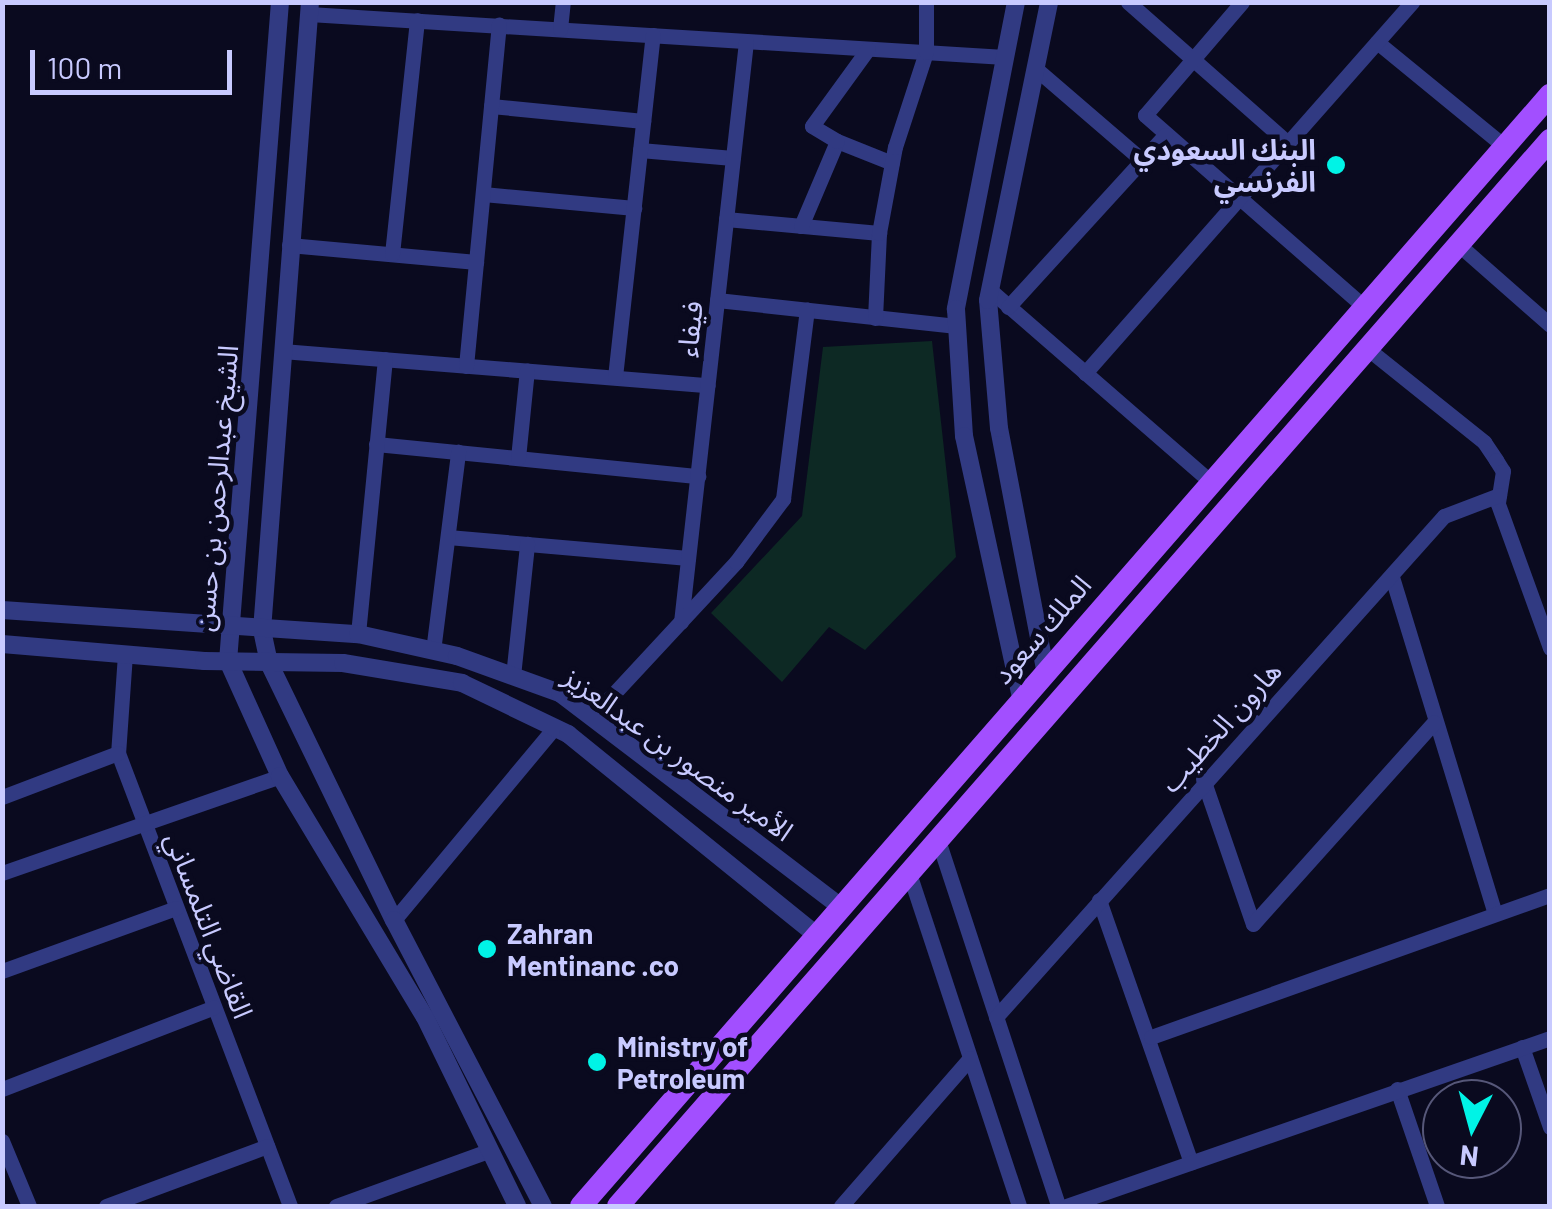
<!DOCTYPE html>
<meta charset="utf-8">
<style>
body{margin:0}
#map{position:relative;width:1552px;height:1209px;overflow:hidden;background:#0a0a1f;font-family:Barlow,"Noto Sans Arabic",sans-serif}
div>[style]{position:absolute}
.green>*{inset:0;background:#0d2924}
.minor>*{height:15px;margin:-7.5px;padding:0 7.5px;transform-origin:7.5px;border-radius:7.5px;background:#313a82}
.tertiary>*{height:18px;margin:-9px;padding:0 9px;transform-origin:9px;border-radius:9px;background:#313a82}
.primary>*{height:22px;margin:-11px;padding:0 11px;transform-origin:11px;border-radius:11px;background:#a24fff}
.dots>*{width:28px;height:28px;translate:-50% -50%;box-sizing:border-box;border:5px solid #0a0a1f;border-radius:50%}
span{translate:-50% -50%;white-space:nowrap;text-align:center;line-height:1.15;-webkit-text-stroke:9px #0a0a1f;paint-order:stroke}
.poi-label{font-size:28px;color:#c8caff;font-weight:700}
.right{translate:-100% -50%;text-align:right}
.left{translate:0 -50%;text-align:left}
.street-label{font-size:28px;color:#c8caff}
.frame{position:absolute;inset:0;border:5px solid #c8caff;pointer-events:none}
.north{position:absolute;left:1422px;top:1079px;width:100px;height:100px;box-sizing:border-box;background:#0a0a1f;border:2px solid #565779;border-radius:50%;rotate:186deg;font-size:28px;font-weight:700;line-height:40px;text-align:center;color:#c8caff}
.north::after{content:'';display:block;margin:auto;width:35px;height:45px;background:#00f3e6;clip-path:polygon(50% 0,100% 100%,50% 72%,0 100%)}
.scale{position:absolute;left:30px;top:50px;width:202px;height:45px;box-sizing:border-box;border:5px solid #c8caff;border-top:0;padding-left:12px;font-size:30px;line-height:35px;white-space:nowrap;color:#c8caff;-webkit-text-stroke:8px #0a0a1f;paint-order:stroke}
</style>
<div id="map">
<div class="green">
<div style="clip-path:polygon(932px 341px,956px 557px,865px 650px,829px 627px,782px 682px,711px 613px,802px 516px,823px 347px)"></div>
</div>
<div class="minor">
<div style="left:1128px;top:2px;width:213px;rotate:41.4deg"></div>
<div style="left:1242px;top:2px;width:149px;rotate:130.6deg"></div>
<div style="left:1145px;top:115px;width:291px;rotate:41.2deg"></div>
<div style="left:309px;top:14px;width:697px;rotate:3.54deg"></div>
<div style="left:560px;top:29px;width:27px;rotate:-84deg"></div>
<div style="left:1377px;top:42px;width:164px;rotate:39.3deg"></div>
<div style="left:1035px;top:68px;width:141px;rotate:40.7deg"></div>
<div style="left:491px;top:106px;width:153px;rotate:5.6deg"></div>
<div style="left:837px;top:141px;width:59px;rotate:21.8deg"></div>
<div style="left:640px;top:150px;width:93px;rotate:4.9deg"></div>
<div style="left:483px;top:194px;width:152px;rotate:5.3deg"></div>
<div style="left:726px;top:219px;width:154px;rotate:5.2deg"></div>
<div style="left:801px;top:226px;width:92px;rotate:-67deg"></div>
<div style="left:837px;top:141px;width:29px;rotate:-149deg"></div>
<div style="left:812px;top:126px;width:95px;rotate:-54deg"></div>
<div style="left:289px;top:245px;width:188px;rotate:5.2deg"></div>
<div style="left:1459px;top:245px;width:121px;rotate:41.3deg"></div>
<div style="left:392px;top:254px;width:235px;rotate:-83.9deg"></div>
<div style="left:990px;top:290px;width:291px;rotate:41deg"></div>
<div style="left:717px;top:300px;width:241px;rotate:6.2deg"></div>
<div style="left:1008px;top:307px;width:233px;rotate:-47.6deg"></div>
<div style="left:875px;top:318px;width:85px;rotate:-87.3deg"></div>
<div style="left:879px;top:233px;width:87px;rotate:-79.5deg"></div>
<div style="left:895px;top:147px;width:100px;rotate:-71.9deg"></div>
<div style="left:926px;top:52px;width:50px;rotate:-90deg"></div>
<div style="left:1368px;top:349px;width:149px;rotate:38.7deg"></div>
<div style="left:1484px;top:442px;width:22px;rotate:56deg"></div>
<div style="left:1496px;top:460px;width:13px;rotate:58deg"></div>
<div style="left:1503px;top:471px;width:33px;rotate:99deg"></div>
<div style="left:1498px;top:504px;width:153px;rotate:70.1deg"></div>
<div style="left:282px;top:351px;width:427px;rotate:4.6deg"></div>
<div style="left:466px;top:366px;width:343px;rotate:-84.5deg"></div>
<div style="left:1085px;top:373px;width:495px;rotate:-48.6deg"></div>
<div style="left:615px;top:377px;width:344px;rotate:-83.7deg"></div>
<div style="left:376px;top:444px;width:324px;rotate:5.7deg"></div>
<div style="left:518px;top:458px;width:88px;rotate:-84.2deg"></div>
<div style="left:448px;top:537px;width:241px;rotate:5deg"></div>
<div style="left:1392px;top:577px;width:352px;rotate:73deg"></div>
<div style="left:681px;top:622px;width:584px;rotate:-83.61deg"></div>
<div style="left:358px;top:634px;width:276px;rotate:-84.4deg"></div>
<div style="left:433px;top:651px;width:201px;rotate:-82.8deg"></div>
<div style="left:125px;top:654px;width:99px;rotate:94deg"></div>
<div style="left:118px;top:753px;width:485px;rotate:69.2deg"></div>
<div style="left:513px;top:676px;width:133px;rotate:-83.9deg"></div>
<div style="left:592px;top:717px;width:212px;rotate:-47.1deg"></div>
<div style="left:736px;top:562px;width:79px;rotate:-53.3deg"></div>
<div style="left:783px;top:499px;width:191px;rotate:-82.8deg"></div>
<div style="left:1203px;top:779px;width:153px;rotate:71deg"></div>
<div style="left:1253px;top:924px;width:271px;rotate:-48.1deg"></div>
<div style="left:2px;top:797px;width:124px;rotate:-20.8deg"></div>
<div style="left:939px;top:843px;width:382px;rotate:71.8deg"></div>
<div style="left:2px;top:873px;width:294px;rotate:-19.2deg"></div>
<div style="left:910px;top:876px;width:348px;rotate:71.7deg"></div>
<div style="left:1099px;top:900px;width:278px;rotate:70.7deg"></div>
<div style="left:394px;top:920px;width:250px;rotate:-50.2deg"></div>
<div style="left:2px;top:971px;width:185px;rotate:-19.9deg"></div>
<div style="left:996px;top:1017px;width:672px;rotate:-48.2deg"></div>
<div style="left:1444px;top:516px;width:59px;rotate:-20.9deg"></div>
<div style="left:1151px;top:1037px;width:424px;rotate:-19.6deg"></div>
<div style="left:1522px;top:1047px;width:85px;rotate:70.7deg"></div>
<div style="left:2px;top:1089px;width:227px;rotate:-21.1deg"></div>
<div style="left:1397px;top:1089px;width:124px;rotate:71.1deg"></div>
<div style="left:2px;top:1141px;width:70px;rotate:67.4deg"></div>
<div style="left:106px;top:1206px;width:172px;rotate:-20.4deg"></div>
<div style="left:336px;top:1206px;width:162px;rotate:-19.9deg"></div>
<div style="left:841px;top:1206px;width:196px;rotate:-48.9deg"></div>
<div style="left:1066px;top:1206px;width:512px;rotate:-19.14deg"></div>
</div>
<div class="tertiary">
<div style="left:280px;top:2px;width:661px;rotate:94.51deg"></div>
<div style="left:228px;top:661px;width:126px;rotate:65.7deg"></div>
<div style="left:280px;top:776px;width:281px;rotate:59deg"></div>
<div style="left:425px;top:1017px;width:210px;rotate:64deg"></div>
<div style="left:310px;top:2px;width:630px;rotate:94.37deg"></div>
<div style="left:262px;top:630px;width:34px;rotate:78deg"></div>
<div style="left:269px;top:663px;width:286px;rotate:64.1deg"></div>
<div style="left:394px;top:920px;width:322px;rotate:62.5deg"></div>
<div style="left:1016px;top:2px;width:313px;rotate:101.1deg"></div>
<div style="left:956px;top:309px;width:127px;rotate:86.4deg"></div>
<div style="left:964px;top:436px;width:267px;rotate:77.7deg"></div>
<div style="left:2px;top:610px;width:357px;rotate:3.9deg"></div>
<div style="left:358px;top:634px;width:101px;rotate:12.5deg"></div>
<div style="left:457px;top:656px;width:109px;rotate:19.8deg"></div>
<div style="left:560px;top:693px;width:350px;rotate:37.3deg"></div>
<div style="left:2px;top:644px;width:203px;rotate:4.8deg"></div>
<div style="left:204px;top:661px;width:139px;rotate:0.8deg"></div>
<div style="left:343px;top:663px;width:121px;rotate:9.5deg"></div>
<div style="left:462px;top:683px;width:118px;rotate:25.7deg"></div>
<div style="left:568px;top:734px;width:316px;rotate:39deg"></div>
<div style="left:1045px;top:669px;width:245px;rotate:-100.8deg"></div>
<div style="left:999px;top:428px;width:128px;rotate:-94.9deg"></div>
<div style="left:988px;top:300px;width:304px;rotate:-78.4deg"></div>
</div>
<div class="primary">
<div style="left:581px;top:1206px;width:1474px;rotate:-48.91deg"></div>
<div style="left:618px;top:1206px;width:1416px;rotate:-48.84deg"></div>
</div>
<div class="dots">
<div style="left:1336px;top:165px;background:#00f3e6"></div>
<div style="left:487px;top:949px;background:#00f3e6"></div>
<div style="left:597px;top:1062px;background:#00f3e6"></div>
</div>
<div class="poi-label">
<span class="right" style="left:1316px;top:165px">البنك السعودي<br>الفرنسي</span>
<span class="left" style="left:507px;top:949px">Zahran<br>Mentinanc .co</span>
<span class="left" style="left:617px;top:1062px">Ministry of<br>Petroleum</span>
</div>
<div class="street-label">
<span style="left:689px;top:329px;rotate:-84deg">فيفاء</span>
<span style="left:215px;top:488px;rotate:-85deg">الشيخ عبدالرحمن بن حسن</span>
<span style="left:1041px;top:629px;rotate:-49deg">الملك سعود</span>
<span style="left:1220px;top:726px;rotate:-48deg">هارون الخطيب</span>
<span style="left:679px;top:753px;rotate:36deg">الأمير منصور بن عبدالعزيز</span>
<span style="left:210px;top:925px;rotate:69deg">القاضي التلمساني</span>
</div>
<div class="frame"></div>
<div class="north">N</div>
<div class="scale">100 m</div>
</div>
